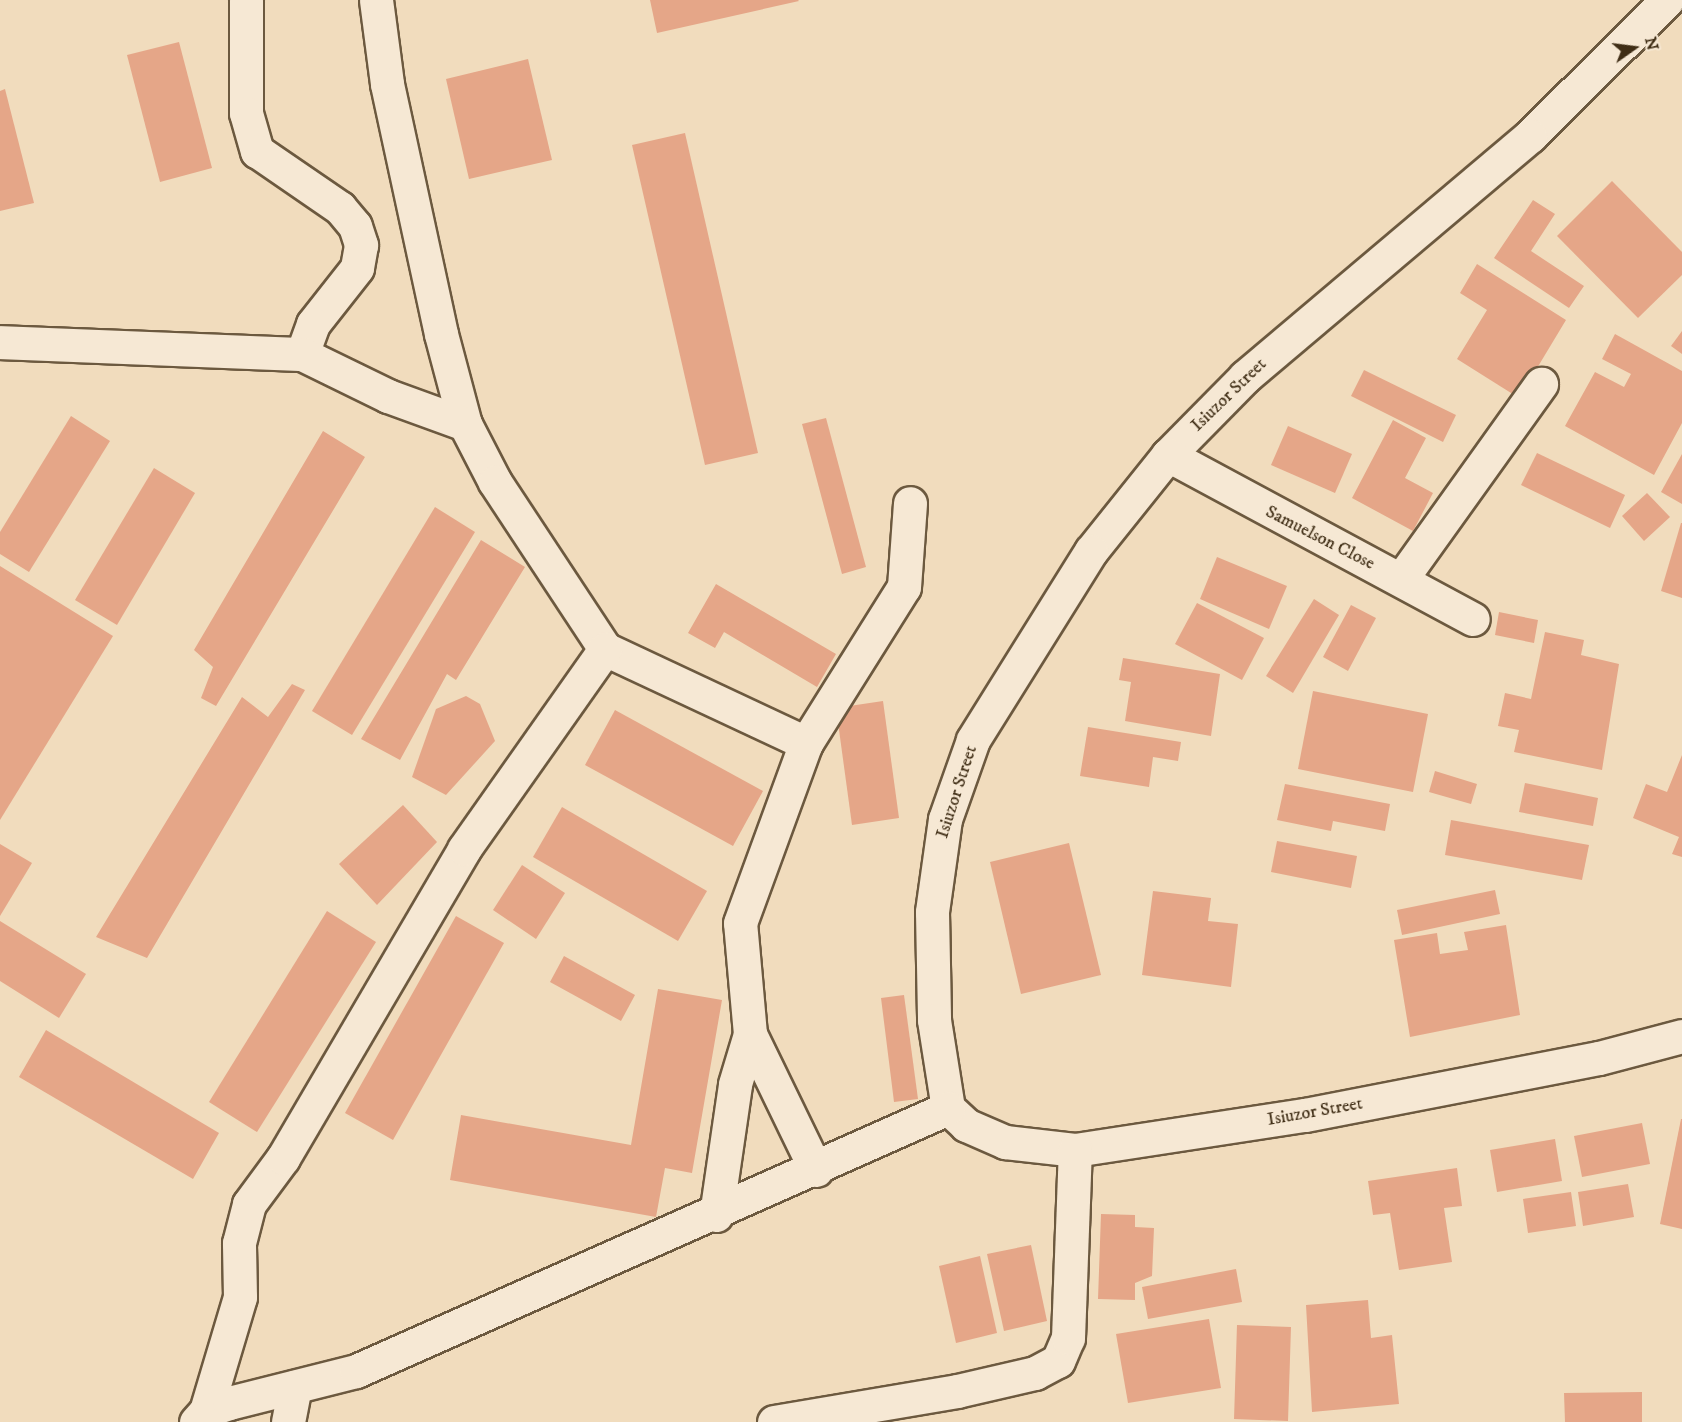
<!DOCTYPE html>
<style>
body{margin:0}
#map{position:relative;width:1682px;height:1422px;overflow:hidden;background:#f1dcbd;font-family:"IM FELL DW Pica",serif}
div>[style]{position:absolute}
.building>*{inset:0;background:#e5a688}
.roads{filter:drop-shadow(2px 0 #6c593f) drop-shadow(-2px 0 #6c593f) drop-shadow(0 2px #6c593f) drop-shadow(0 -2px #6c593f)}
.minor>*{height:33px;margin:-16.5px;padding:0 16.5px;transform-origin:16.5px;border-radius:16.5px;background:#f6e8d4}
span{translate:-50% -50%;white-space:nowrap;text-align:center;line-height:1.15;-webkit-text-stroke:4.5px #f6e8d4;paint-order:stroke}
.street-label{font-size:18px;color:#3f2d15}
.north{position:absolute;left:1604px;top:18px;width:60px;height:60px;-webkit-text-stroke:4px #f6e8d4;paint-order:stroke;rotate:76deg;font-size:16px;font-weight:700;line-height:24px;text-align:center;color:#3f2d15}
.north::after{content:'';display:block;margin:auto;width:21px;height:27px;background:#3f2d15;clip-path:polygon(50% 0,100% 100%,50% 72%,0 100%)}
</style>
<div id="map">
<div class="building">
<div style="clip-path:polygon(650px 0,798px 0,799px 1px,657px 33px)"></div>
<div style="clip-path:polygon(179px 42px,212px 168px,160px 182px,127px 55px)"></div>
<div style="clip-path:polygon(528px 59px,552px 160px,469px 179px,446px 79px)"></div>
<div style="clip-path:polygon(5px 89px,34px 203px,0 211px,0 91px)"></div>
<div style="clip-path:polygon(685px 133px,758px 453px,705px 465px,632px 145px)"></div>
<div style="clip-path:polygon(1612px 181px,1682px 252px,1682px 275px,1638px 318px,1557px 236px)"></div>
<div style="clip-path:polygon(1533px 200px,1555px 214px,1531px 251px,1584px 286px,1569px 308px,1494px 258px)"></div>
<div style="clip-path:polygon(1477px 264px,1566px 320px,1519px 398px,1457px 359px,1487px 310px,1460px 293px)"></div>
<div style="clip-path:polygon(1682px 331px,1682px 354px,1671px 346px)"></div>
<div style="clip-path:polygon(1615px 334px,1682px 371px,1682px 423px,1654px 475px,1565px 426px,1595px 372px,1624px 387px,1631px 374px,1602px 359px)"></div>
<div style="clip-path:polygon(1364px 370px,1456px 415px,1443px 442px,1351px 396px)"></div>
<div style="clip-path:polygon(71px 416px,110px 441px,29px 572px,0 554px,0 532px)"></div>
<div style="clip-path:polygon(826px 418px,866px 567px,842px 574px,802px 424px)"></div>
<div style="clip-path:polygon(1393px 420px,1426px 438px,1405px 478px,1433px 493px,1413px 531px,1352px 498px)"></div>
<div style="clip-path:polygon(1288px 426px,1352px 454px,1335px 493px,1271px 465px)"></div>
<div style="clip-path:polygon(323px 431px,365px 457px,216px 706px,201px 698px,213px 667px,194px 650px)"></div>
<div style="clip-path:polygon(1537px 453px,1625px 495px,1610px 528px,1521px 485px)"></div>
<div style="clip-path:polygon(1682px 454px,1682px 504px,1661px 492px)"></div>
<div style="clip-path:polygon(154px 468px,195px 493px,117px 625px,75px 600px)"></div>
<div style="clip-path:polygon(1647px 493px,1670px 517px,1644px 541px,1622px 516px)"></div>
<div style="clip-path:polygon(435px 507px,475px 532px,352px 735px,312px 711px)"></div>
<div style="clip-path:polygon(1681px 523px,1682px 523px,1682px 598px,1661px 591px)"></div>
<div style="clip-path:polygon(481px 540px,525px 567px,456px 680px,447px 674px,400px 760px,361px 739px)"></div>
<div style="clip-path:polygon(1217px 557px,1287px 586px,1269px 629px,1200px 599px)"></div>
<div style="clip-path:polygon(0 566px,113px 636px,0 820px)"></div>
<div style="clip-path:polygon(716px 584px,836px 654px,817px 687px,724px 632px,715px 648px,688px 633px)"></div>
<div style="clip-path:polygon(1314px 599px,1339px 615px,1293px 693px,1266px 676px)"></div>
<div style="clip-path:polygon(1197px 603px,1264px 638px,1242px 680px,1175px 644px)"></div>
<div style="clip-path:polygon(1351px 605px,1376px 618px,1348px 671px,1323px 657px)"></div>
<div style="clip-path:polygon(1499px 612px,1538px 620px,1534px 643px,1495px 635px)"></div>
<div style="clip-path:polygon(1545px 632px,1584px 640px,1581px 655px,1619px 664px,1602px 770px,1514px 752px,1519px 730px,1498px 726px,1505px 693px,1531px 699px)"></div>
<div style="clip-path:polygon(1123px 658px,1220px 674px,1211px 736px,1125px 721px,1131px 682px,1119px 680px)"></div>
<div style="clip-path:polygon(292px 684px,305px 690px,147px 958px,96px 937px,242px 697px,268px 717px)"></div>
<div style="clip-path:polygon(1313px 691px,1428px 714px,1413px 792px,1298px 769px)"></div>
<div style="clip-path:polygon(466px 696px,480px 704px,495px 741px,446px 795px,412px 777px,436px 709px)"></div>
<div style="clip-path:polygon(883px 701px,899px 818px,852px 825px,836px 708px)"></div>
<div style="clip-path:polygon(615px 710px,763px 791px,733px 846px,585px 765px)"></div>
<div style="clip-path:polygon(1088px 727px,1181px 742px,1178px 761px,1153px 757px,1149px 787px,1080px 776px)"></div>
<div style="clip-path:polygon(1682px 755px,1682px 857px,1672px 854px,1679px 837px,1633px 818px,1646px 784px,1667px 792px)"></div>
<div style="clip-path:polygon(1435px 771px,1477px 784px,1471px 804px,1429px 792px)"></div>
<div style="clip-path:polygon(1525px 783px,1598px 798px,1593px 826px,1519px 812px)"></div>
<div style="clip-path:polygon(1285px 784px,1390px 804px,1385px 831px,1333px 821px,1331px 831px,1277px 820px)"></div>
<div style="clip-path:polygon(403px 805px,437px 842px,377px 905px,339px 864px)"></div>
<div style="clip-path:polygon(562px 807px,707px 891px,678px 941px,533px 857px)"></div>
<div style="clip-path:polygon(1451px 820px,1589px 845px,1582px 880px,1445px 855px)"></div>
<div style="clip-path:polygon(1277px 841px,1357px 856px,1351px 888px,1271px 872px)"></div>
<div style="clip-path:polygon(1069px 843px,1101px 975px,1021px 994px,990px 862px)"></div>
<div style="clip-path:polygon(0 844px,32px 863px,0 916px)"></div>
<div style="clip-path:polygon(522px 865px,565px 893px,536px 939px,493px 910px)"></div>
<div style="clip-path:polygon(1495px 890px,1500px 914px,1402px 935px,1397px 910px)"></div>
<div style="clip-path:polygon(1153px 891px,1211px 898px,1208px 921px,1238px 924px,1231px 987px,1142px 975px)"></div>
<div style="clip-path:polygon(327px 911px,376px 942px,257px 1132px,209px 1102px)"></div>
<div style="clip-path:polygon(456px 916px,504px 943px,393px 1140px,345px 1113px)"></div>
<div style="clip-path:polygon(0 921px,86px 974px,59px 1018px,0 981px)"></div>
<div style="clip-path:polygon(1506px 925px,1520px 1015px,1410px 1037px,1394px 940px,1437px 933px,1440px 954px,1468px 950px,1464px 932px)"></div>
<div style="clip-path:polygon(564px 956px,635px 995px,621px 1021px,550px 982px)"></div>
<div style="clip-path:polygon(658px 989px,722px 1000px,692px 1173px,665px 1168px,656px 1217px,450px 1180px,461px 1115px,631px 1145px)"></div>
<div style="clip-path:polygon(904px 995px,918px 1099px,894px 1102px,881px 998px)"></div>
<div style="clip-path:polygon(46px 1030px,219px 1133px,193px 1179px,19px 1077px)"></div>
<div style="clip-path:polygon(1681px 1119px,1682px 1119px,1682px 1229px,1660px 1224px)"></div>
<div style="clip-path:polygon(1642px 1123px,1650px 1164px,1582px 1177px,1574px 1136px)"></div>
<div style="clip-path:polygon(1555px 1139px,1562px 1181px,1497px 1192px,1490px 1150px)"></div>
<div style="clip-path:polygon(1457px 1168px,1462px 1206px,1444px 1208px,1452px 1262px,1399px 1270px,1390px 1213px,1373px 1215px,1368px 1181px)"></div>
<div style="clip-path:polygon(1628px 1184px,1634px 1217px,1583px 1226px,1578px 1192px)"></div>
<div style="clip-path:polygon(1571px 1192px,1576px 1226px,1528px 1233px,1523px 1199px)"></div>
<div style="clip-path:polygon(1101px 1214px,1135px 1215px,1135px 1227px,1154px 1228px,1152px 1276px,1135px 1283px,1135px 1300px,1098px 1299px)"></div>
<div style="clip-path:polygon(1031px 1245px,1047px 1321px,1004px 1331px,987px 1254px)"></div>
<div style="clip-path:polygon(980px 1256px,997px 1333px,956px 1343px,939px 1266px)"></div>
<div style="clip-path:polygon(1236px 1269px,1242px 1302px,1148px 1319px,1142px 1287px)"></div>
<div style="clip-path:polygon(1368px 1300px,1371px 1338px,1392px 1335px,1399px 1404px,1312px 1412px,1306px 1305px)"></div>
<div style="clip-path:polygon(1209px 1319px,1221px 1388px,1128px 1403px,1116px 1334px)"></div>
<div style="clip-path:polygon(1237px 1325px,1291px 1327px,1288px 1421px,1234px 1419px)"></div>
<div style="clip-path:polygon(1642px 1392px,1642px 1422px,1565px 1422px,1564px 1393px)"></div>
</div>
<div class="roads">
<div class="minor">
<div style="left:246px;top:0;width:113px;rotate:90deg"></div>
<div style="left:246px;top:113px;width:40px;rotate:74deg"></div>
<div style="left:257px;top:151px;width:101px;rotate:34.5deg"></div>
<div style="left:340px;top:208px;width:23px;rotate:50deg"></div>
<div style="left:355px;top:226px;width:20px;rotate:72deg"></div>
<div style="left:361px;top:245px;width:23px;rotate:100deg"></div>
<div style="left:357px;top:268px;width:71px;rotate:128.2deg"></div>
<div style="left:313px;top:324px;width:32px;rotate:110deg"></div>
<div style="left:376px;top:0;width:85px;rotate:82.5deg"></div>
<div style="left:387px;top:84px;width:256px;rotate:77.8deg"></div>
<div style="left:441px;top:334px;width:93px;rotate:75.1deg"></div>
<div style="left:465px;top:424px;width:65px;rotate:62.7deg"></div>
<div style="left:495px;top:482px;width:200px;rotate:56.6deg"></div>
<div style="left:605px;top:649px;width:222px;rotate:25.1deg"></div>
<div style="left:1667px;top:0;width:193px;rotate:135.2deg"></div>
<div style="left:1530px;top:136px;width:373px;rotate:139.8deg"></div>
<div style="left:1245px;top:377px;width:110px;rotate:134.6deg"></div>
<div style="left:1168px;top:455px;width:123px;rotate:128.7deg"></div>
<div style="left:1091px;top:551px;width:223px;rotate:122deg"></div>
<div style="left:973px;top:740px;width:84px;rotate:109.5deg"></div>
<div style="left:945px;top:819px;width:94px;rotate:98deg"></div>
<div style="left:932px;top:912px;width:108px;rotate:88.9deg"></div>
<div style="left:934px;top:1020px;width:89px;rotate:81deg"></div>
<div style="left:948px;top:1108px;width:25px;rotate:43deg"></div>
<div style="left:966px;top:1125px;width:43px;rotate:23.6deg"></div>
<div style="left:1005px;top:1142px;width:70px;rotate:6.5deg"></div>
<div style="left:1075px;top:1150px;width:233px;rotate:-8.7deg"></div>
<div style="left:1305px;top:1115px;width:299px;rotate:-11deg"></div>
<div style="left:1599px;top:1058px;width:86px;rotate:-14.8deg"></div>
<div style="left:0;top:342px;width:302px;rotate:2.3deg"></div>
<div style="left:302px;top:354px;width:96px;rotate:26deg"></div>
<div style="left:388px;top:396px;width:82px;rotate:20deg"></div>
<div style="left:1168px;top:455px;width:346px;rotate:28.3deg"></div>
<div style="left:1402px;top:578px;width:239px;rotate:-54.4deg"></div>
<div style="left:816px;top:1170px;width:151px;rotate:-115.9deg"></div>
<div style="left:750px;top:1034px;width:111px;rotate:-95.1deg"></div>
<div style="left:740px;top:923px;width:192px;rotate:-69.9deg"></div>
<div style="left:806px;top:743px;width:184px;rotate:-57.9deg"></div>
<div style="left:904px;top:587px;width:84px;rotate:-85.9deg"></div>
<div style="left:716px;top:1215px;width:132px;rotate:-81.7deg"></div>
<div style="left:735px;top:1084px;width:52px;rotate:-73.3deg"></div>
<div style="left:206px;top:1411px;width:119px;rotate:-73.4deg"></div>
<div style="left:240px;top:1297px;width:54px;rotate:-91.1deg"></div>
<div style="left:239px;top:1243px;width:40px;rotate:-75.6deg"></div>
<div style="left:249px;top:1204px;width:57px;rotate:-53.5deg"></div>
<div style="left:283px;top:1158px;width:358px;rotate:-59.6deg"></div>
<div style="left:464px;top:849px;width:245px;rotate:-54.8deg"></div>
<div style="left:196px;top:1422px;width:15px;rotate:-48deg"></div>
<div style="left:206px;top:1411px;width:24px;rotate:-19deg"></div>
<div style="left:229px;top:1403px;width:131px;rotate:-14.1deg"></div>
<div style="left:356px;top:1371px;width:648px;rotate:-23.95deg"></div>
<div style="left:288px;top:1422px;width:36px;rotate:-79deg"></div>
<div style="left:774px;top:1422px;width:186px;rotate:-9.6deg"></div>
<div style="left:957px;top:1391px;width:80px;rotate:-13deg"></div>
<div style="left:1035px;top:1373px;width:26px;rotate:-28deg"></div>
<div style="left:1058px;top:1361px;width:25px;rotate:-67deg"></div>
<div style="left:1068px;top:1338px;width:188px;rotate:-87.9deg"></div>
</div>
</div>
<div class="street-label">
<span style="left:1229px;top:395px;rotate:-44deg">Isiuzor Street</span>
<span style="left:1320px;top:538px;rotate:27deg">Samuelson Close</span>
<span style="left:957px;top:792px;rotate:-72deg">Isiuzor Street</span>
<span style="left:1315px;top:1112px;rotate:-10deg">Isiuzor Street</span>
</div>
<div class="north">N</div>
</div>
